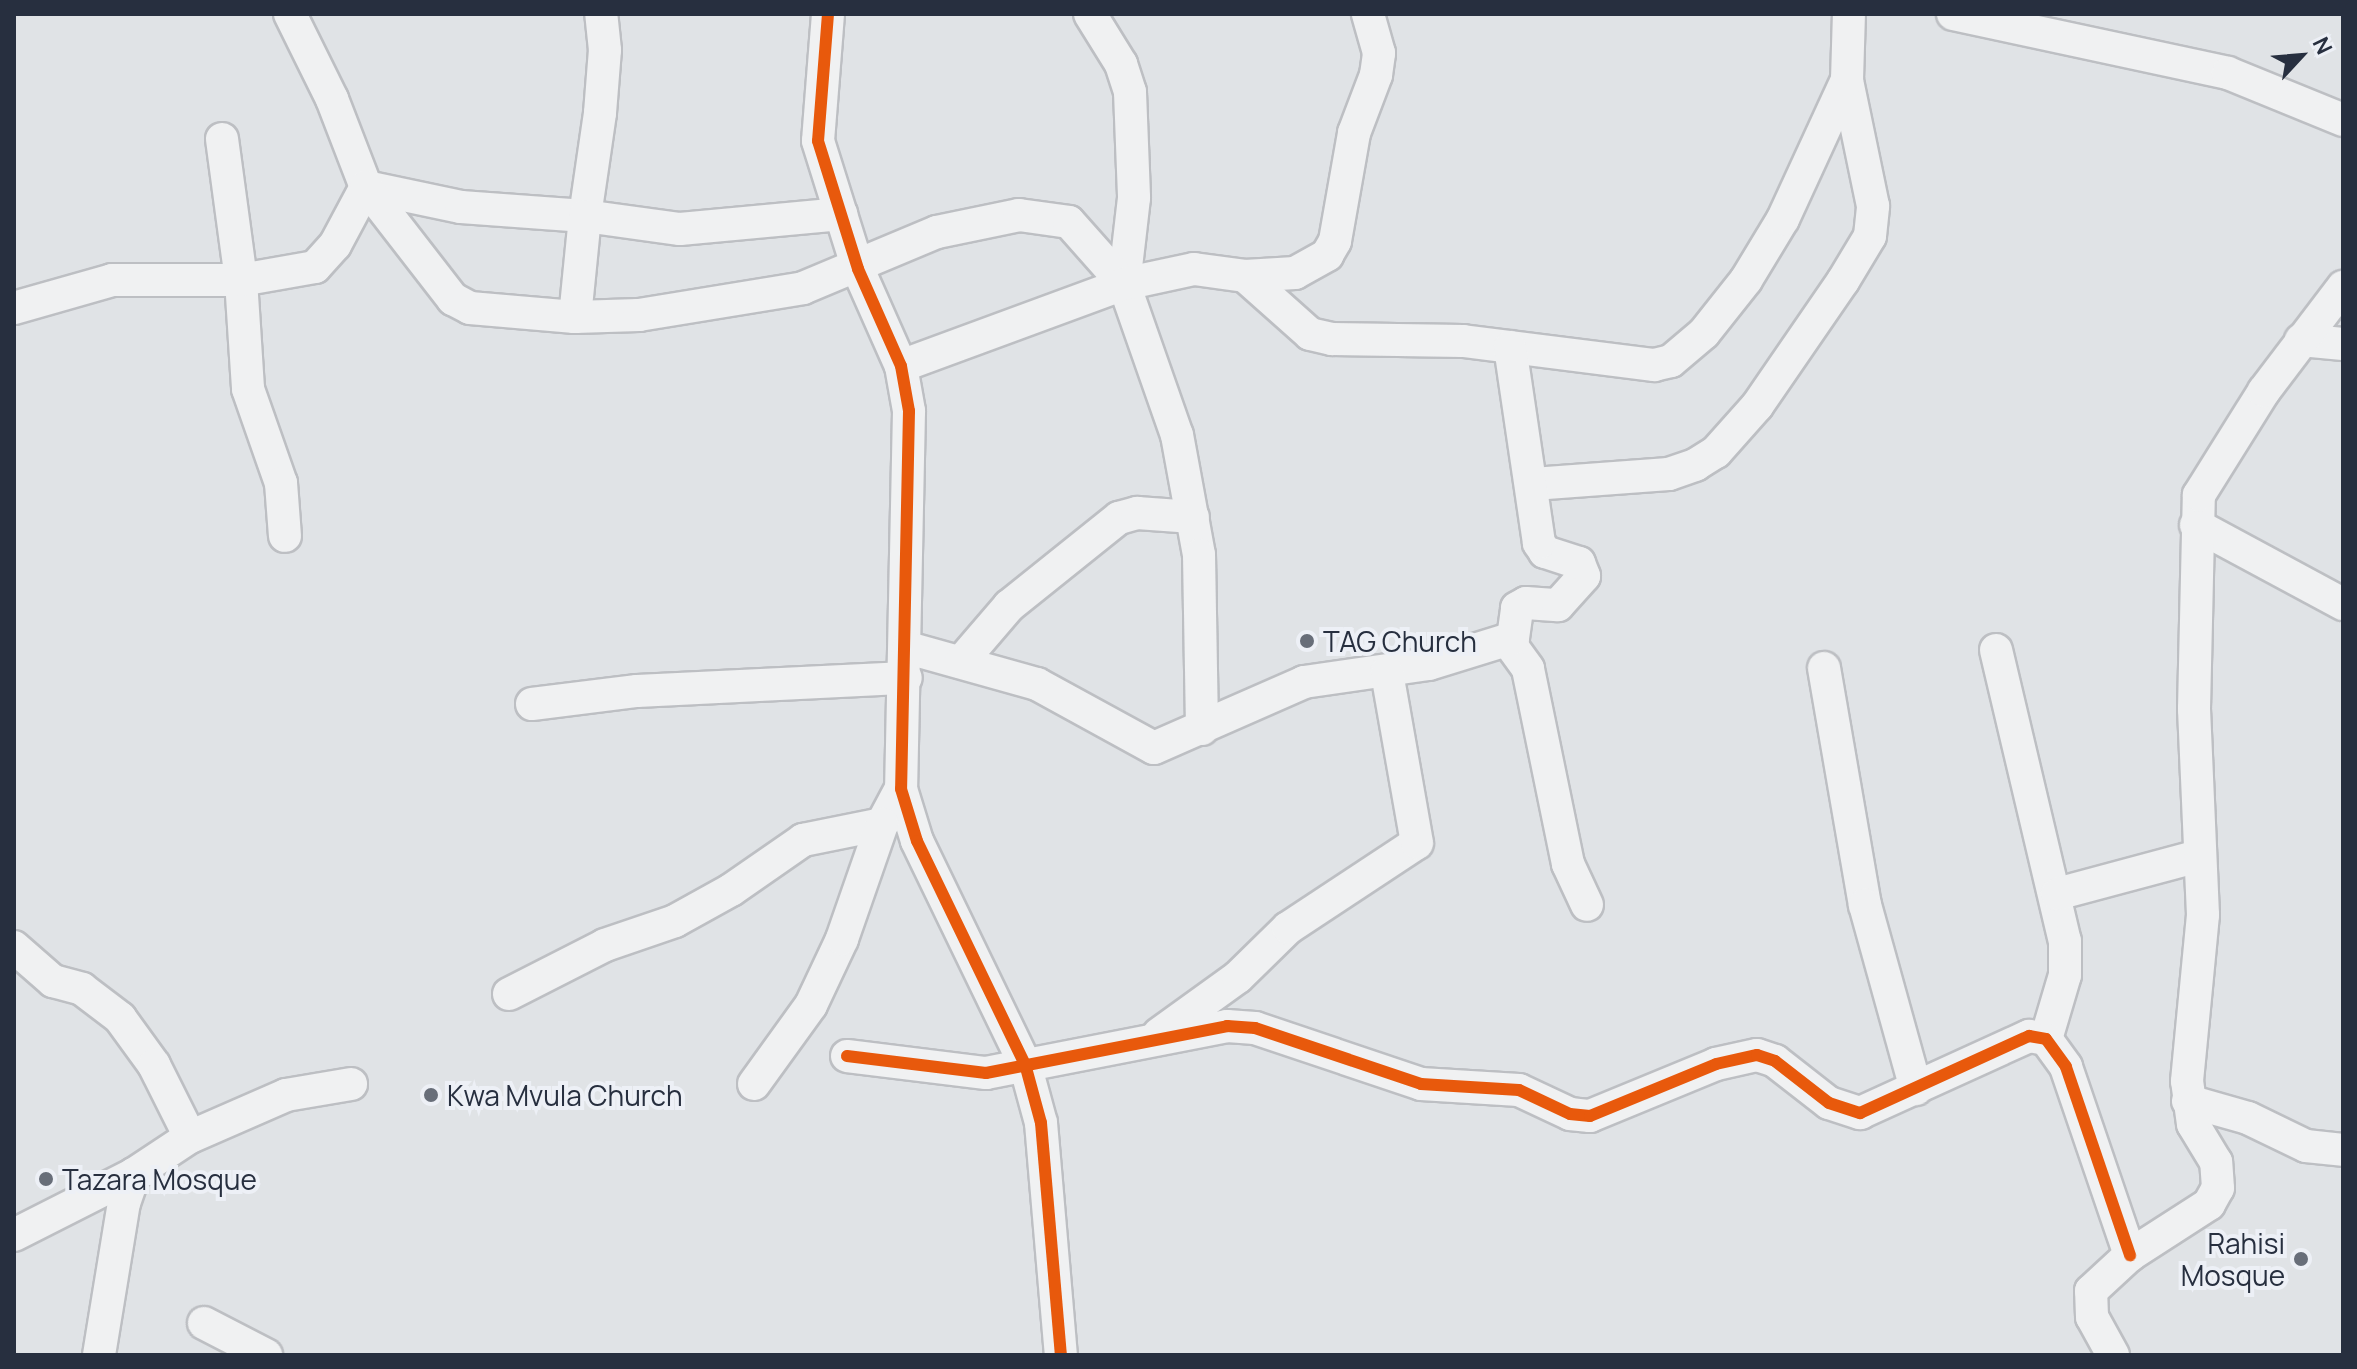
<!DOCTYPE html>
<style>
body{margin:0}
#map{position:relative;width:2357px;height:1369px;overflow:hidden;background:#e0e3e6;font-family:Manrope,sans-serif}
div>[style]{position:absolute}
.roads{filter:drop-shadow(2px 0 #bdbfc3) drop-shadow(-2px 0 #bdbfc3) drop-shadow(0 2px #bdbfc3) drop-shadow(0 -2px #bdbfc3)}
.minor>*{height:32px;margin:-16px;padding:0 16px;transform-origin:16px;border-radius:16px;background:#f0f1f2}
.cycleway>*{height:12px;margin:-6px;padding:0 6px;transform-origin:6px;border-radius:6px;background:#e8590c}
.dots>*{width:22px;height:22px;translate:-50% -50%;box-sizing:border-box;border:4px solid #edf0f6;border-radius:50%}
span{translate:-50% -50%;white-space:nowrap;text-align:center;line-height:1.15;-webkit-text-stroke:8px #edf0f6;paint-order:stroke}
.poi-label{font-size:28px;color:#272f3f}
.left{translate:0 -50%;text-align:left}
.right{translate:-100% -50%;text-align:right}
.frame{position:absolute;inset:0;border:16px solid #272f3f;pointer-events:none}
.north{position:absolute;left:2261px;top:16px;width:80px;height:80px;-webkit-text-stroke:6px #edf0f6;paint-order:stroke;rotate:64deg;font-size:22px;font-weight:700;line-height:32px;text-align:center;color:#272f3f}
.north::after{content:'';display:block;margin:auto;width:28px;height:36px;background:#272f3f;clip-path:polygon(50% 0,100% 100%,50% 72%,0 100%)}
</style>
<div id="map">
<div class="roads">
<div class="minor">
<div style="left:290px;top:14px;width:95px;rotate:63.7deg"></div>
<div style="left:332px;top:99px;width:94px;rotate:68.9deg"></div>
<div style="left:366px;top:187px;width:97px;rotate:11.9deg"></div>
<div style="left:461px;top:207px;width:124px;rotate:4.2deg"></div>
<div style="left:585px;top:216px;width:104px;rotate:-81.7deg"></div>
<div style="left:600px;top:113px;width:63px;rotate:-85.5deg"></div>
<div style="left:605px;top:50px;width:36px;rotate:-96deg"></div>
<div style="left:828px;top:14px;width:127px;rotate:94.5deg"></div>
<div style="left:818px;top:141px;width:134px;rotate:72.6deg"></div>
<div style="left:858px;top:269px;width:106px;rotate:66.1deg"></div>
<div style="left:901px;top:366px;width:46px;rotate:79.9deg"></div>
<div style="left:909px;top:411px;width:378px;rotate:91.2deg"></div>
<div style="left:901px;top:789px;width:54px;rotate:72.9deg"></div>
<div style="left:917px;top:841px;width:248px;rotate:64.2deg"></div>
<div style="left:1025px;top:1064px;width:61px;rotate:74.8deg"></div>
<div style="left:1041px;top:1123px;width:233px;rotate:85.1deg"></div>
<div style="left:1090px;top:14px;width:59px;rotate:58.2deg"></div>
<div style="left:1121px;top:64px;width:29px;rotate:72deg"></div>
<div style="left:1130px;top:92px;width:106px;rotate:87.8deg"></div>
<div style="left:1134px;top:198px;width:87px;rotate:96.6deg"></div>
<div style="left:1953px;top:14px;width:281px;rotate:12.1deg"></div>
<div style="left:2228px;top:73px;width:124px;rotate:22.2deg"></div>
<div style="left:222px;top:139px;width:142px;rotate:82.3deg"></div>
<div style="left:241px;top:280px;width:109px;rotate:86.3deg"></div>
<div style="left:248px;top:389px;width:100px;rotate:70.7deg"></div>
<div style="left:281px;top:483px;width:53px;rotate:85.7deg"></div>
<div style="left:1245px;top:276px;width:50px;rotate:-3.4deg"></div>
<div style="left:1295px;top:273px;width:37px;rotate:-29deg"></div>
<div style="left:1327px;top:255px;width:16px;rotate:-60deg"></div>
<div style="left:1335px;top:241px;width:110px;rotate:-80deg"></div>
<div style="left:1354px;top:133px;width:62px;rotate:-69.2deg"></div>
<div style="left:1376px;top:75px;width:22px;rotate:-82deg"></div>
<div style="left:1379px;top:53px;width:41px;rotate:-105.8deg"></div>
<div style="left:14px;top:308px;width:102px;rotate:-15.9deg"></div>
<div style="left:112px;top:280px;width:129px"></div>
<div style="left:241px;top:280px;width:75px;rotate:-10deg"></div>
<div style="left:315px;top:267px;width:30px;rotate:-48deg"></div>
<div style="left:335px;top:245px;width:66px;rotate:-61.9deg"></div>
<div style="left:366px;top:187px;width:142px;rotate:52.2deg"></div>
<div style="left:453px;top:299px;width:19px;rotate:28deg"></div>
<div style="left:470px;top:308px;width:105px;rotate:4.9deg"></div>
<div style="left:575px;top:317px;width:101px;rotate:-84.3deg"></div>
<div style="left:585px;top:216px;width:96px;rotate:7.8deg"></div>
<div style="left:680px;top:229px;width:162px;rotate:-5.3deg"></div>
<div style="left:575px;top:317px;width:64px;rotate:-1.8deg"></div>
<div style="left:639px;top:315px;width:166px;rotate:-9.3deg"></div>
<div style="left:803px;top:288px;width:145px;rotate:-22.7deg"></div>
<div style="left:937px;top:232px;width:84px;rotate:-11.7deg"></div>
<div style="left:1019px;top:215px;width:50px;rotate:8deg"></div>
<div style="left:1069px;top:222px;width:83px;rotate:48.4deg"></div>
<div style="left:1124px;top:284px;width:160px;rotate:70.7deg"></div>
<div style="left:1177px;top:435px;width:122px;rotate:79.6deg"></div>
<div style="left:1199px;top:555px;width:174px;rotate:89deg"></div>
<div style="left:2301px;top:340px;width:42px;rotate:5.4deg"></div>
<div style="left:901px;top:366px;width:238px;rotate:-20.2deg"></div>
<div style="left:1124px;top:284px;width:72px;rotate:-12.1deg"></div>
<div style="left:1194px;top:269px;width:51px;rotate:7.8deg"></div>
<div style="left:1245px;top:276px;width:87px;rotate:41.7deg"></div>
<div style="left:1310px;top:334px;width:23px;rotate:13deg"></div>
<div style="left:1332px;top:339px;width:131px;rotate:0.9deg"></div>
<div style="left:1463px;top:341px;width:193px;rotate:7.2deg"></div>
<div style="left:1654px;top:365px;width:17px;rotate:-13deg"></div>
<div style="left:1671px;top:361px;width:43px;rotate:-40.3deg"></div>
<div style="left:1704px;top:333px;width:68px;rotate:-51.6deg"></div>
<div style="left:1746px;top:280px;width:71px;rotate:-58.8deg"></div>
<div style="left:1783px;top:219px;width:153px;rotate:-65.3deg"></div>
<div style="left:1533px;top:484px;width:136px;rotate:-4.2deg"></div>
<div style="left:1669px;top:474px;width:28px;rotate:-19deg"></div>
<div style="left:1695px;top:465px;width:25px;rotate:-32deg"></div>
<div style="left:1716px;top:452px;width:62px;rotate:-48.3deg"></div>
<div style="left:1757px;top:406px;width:152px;rotate:-55.5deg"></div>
<div style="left:1843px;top:281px;width:52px;rotate:-59deg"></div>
<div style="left:1870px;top:236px;width:30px;rotate:-84deg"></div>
<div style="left:1873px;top:206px;width:129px;rotate:-101.7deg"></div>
<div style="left:1847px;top:80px;width:66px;rotate:-88.3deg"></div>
<div style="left:2196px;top:525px;width:167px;rotate:28.3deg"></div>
<div style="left:1508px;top:641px;width:34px;rotate:54deg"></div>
<div style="left:1528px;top:669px;width:199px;rotate:78.4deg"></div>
<div style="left:1568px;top:864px;width:45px;rotate:65.1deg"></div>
<div style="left:908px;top:648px;width:134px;rotate:15.6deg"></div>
<div style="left:1037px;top:684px;width:133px;rotate:28.7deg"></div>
<div style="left:1154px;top:748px;width:164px;rotate:-23.7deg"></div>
<div style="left:1304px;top:682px;width:126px;rotate:-8.2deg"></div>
<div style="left:1429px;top:664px;width:88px;rotate:-17.2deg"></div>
<div style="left:1513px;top:638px;width:30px;rotate:-82deg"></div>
<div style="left:1517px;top:608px;width:10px;rotate:-29deg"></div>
<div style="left:1526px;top:603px;width:32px;rotate:4deg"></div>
<div style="left:1558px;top:605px;width:39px;rotate:-48deg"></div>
<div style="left:1584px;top:576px;width:14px;rotate:-111deg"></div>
<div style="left:1579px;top:563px;width:36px;rotate:-162deg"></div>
<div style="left:1545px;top:552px;width:11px;rotate:-124deg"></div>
<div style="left:1539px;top:543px;width:198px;rotate:-98.4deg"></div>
<div style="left:1996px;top:650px;width:299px;rotate:76.7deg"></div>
<div style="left:2065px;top:941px;width:34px;rotate:90deg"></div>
<div style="left:2065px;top:975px;width:67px;rotate:106.5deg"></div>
<div style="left:961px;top:662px;width:74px;rotate:-49.4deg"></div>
<div style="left:1009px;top:606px;width:141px;rotate:-38.7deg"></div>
<div style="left:1119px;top:518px;width:19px;rotate:-16deg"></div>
<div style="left:1137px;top:513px;width:56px;rotate:4.1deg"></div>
<div style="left:1824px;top:668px;width:241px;rotate:80.2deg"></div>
<div style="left:1865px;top:905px;width:191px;rotate:74.5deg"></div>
<div style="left:532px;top:704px;width:106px;rotate:-7.1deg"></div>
<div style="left:637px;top:691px;width:269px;rotate:-2.8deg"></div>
<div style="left:2057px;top:894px;width:147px;rotate:-15deg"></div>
<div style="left:14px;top:947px;width:52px;rotate:41.1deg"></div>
<div style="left:53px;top:981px;width:30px;rotate:15deg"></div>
<div style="left:82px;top:989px;width:48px;rotate:37.3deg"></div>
<div style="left:120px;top:1018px;width:58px;rotate:54.1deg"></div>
<div style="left:154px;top:1065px;width:80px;rotate:63.4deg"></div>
<div style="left:509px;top:994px;width:108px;rotate:-27deg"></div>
<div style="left:605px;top:945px;width:74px;rotate:-18.9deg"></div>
<div style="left:675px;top:921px;width:64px;rotate:-29deg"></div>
<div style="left:731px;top:890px;width:88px;rotate:-34.8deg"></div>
<div style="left:803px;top:840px;width:81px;rotate:-11.4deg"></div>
<div style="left:882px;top:824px;width:40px;rotate:-62deg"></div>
<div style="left:1159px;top:1034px;width:97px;rotate:-35.8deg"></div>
<div style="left:1238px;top:977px;width:70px;rotate:-44.4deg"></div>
<div style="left:1288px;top:928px;width:154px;rotate:-33.4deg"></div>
<div style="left:1417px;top:843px;width:174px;rotate:-100deg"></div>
<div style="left:847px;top:1056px;width:140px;rotate:7deg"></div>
<div style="left:986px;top:1073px;width:246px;rotate:-11deg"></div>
<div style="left:1227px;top:1026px;width:28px;rotate:4deg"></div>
<div style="left:1255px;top:1028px;width:175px;rotate:18.6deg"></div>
<div style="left:1421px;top:1084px;width:98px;rotate:3.5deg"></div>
<div style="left:1519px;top:1090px;width:56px;rotate:25.2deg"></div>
<div style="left:1570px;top:1114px;width:20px;rotate:6deg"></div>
<div style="left:1590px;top:1116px;width:136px;rotate:-22.4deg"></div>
<div style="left:1716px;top:1064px;width:42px;rotate:-12.4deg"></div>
<div style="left:1757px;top:1055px;width:19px;rotate:18deg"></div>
<div style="left:1775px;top:1061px;width:68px;rotate:37.9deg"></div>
<div style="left:1829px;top:1103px;width:33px;rotate:18deg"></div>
<div style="left:1860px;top:1113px;width:186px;rotate:-24.5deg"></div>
<div style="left:2029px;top:1036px;width:17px;rotate:10deg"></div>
<div style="left:2046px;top:1039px;width:34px;rotate:54deg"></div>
<div style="left:2066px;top:1067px;width:199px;rotate:71.2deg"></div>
<div style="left:754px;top:1084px;width:97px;rotate:-54.2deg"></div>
<div style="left:811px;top:1005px;width:73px;rotate:-64.8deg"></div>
<div style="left:842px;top:939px;width:122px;rotate:-70.8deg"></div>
<div style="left:2188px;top:1101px;width:62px;rotate:15.8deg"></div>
<div style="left:2248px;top:1118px;width:64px;rotate:25.8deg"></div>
<div style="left:2306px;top:1146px;width:37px;rotate:6deg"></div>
<div style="left:14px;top:1235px;width:135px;rotate:-26.9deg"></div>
<div style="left:134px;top:1174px;width:67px;rotate:-33.5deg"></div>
<div style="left:190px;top:1137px;width:105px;rotate:-23.6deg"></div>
<div style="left:286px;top:1095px;width:66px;rotate:-9.6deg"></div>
<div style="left:204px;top:1323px;width:70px;rotate:27.3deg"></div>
<div style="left:99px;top:1355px;width:154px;rotate:-80.7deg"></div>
<div style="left:124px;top:1203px;width:31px;rotate:-71deg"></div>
<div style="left:2113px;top:1355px;width:43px;rotate:-118.9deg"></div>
<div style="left:2092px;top:1317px;width:26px;rotate:-92deg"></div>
<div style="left:2091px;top:1291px;width:53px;rotate:-42.7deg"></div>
<div style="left:2130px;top:1255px;width:94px;rotate:-32.8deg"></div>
<div style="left:2209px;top:1204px;width:18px;rotate:-61deg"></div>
<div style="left:2218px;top:1188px;width:26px;rotate:-94deg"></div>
<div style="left:2216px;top:1162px;width:44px;rotate:-121.2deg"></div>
<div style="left:2193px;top:1124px;width:43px;rotate:-97.9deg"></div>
<div style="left:2187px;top:1081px;width:167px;rotate:-84.5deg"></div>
<div style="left:2203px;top:915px;width:206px;rotate:-92.5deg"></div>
<div style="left:2194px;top:709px;width:214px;rotate:-88.7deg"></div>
<div style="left:2199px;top:495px;width:123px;rotate:-58deg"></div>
<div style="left:2264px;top:391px;width:131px;rotate:-52.8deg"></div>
</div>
</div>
<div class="cycleway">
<div style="left:828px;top:14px;width:127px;rotate:94.5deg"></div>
<div style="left:818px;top:141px;width:134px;rotate:72.6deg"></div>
<div style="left:858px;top:269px;width:106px;rotate:66.1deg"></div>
<div style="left:901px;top:366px;width:46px;rotate:79.9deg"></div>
<div style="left:909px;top:411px;width:378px;rotate:91.2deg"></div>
<div style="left:901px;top:789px;width:54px;rotate:72.9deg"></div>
<div style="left:917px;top:841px;width:248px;rotate:64.2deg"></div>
<div style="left:1025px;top:1064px;width:61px;rotate:74.8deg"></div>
<div style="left:1041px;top:1123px;width:233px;rotate:85.1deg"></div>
<div style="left:847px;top:1056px;width:140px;rotate:7deg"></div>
<div style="left:986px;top:1073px;width:246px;rotate:-11deg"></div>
<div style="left:1227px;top:1026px;width:28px;rotate:4deg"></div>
<div style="left:1255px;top:1028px;width:175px;rotate:18.6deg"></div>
<div style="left:1421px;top:1084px;width:98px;rotate:3.5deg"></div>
<div style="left:1519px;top:1090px;width:56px;rotate:25.2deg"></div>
<div style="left:1570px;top:1114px;width:20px;rotate:6deg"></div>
<div style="left:1590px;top:1116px;width:136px;rotate:-22.4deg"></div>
<div style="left:1716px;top:1064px;width:42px;rotate:-12.4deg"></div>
<div style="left:1757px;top:1055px;width:19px;rotate:18deg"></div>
<div style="left:1775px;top:1061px;width:68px;rotate:37.9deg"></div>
<div style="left:1829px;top:1103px;width:33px;rotate:18deg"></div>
<div style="left:1860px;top:1113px;width:186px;rotate:-24.5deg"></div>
<div style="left:2029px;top:1036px;width:17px;rotate:10deg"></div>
<div style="left:2046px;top:1039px;width:34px;rotate:54deg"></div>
<div style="left:2066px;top:1067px;width:199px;rotate:71.2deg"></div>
</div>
<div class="dots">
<div style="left:1307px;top:641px;background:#686e79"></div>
<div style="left:431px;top:1095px;background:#686e79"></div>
<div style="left:46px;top:1179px;background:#686e79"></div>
<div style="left:2301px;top:1259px;background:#686e79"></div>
</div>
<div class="poi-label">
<span class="left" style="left:1323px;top:641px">TAG Church</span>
<span class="left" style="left:447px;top:1095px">Kwa Mvula Church</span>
<span class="left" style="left:62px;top:1179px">Tazara Mosque</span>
<span class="right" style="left:2285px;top:1259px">Rahisi<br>Mosque</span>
</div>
<div class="frame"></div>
<div class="north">N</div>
</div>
